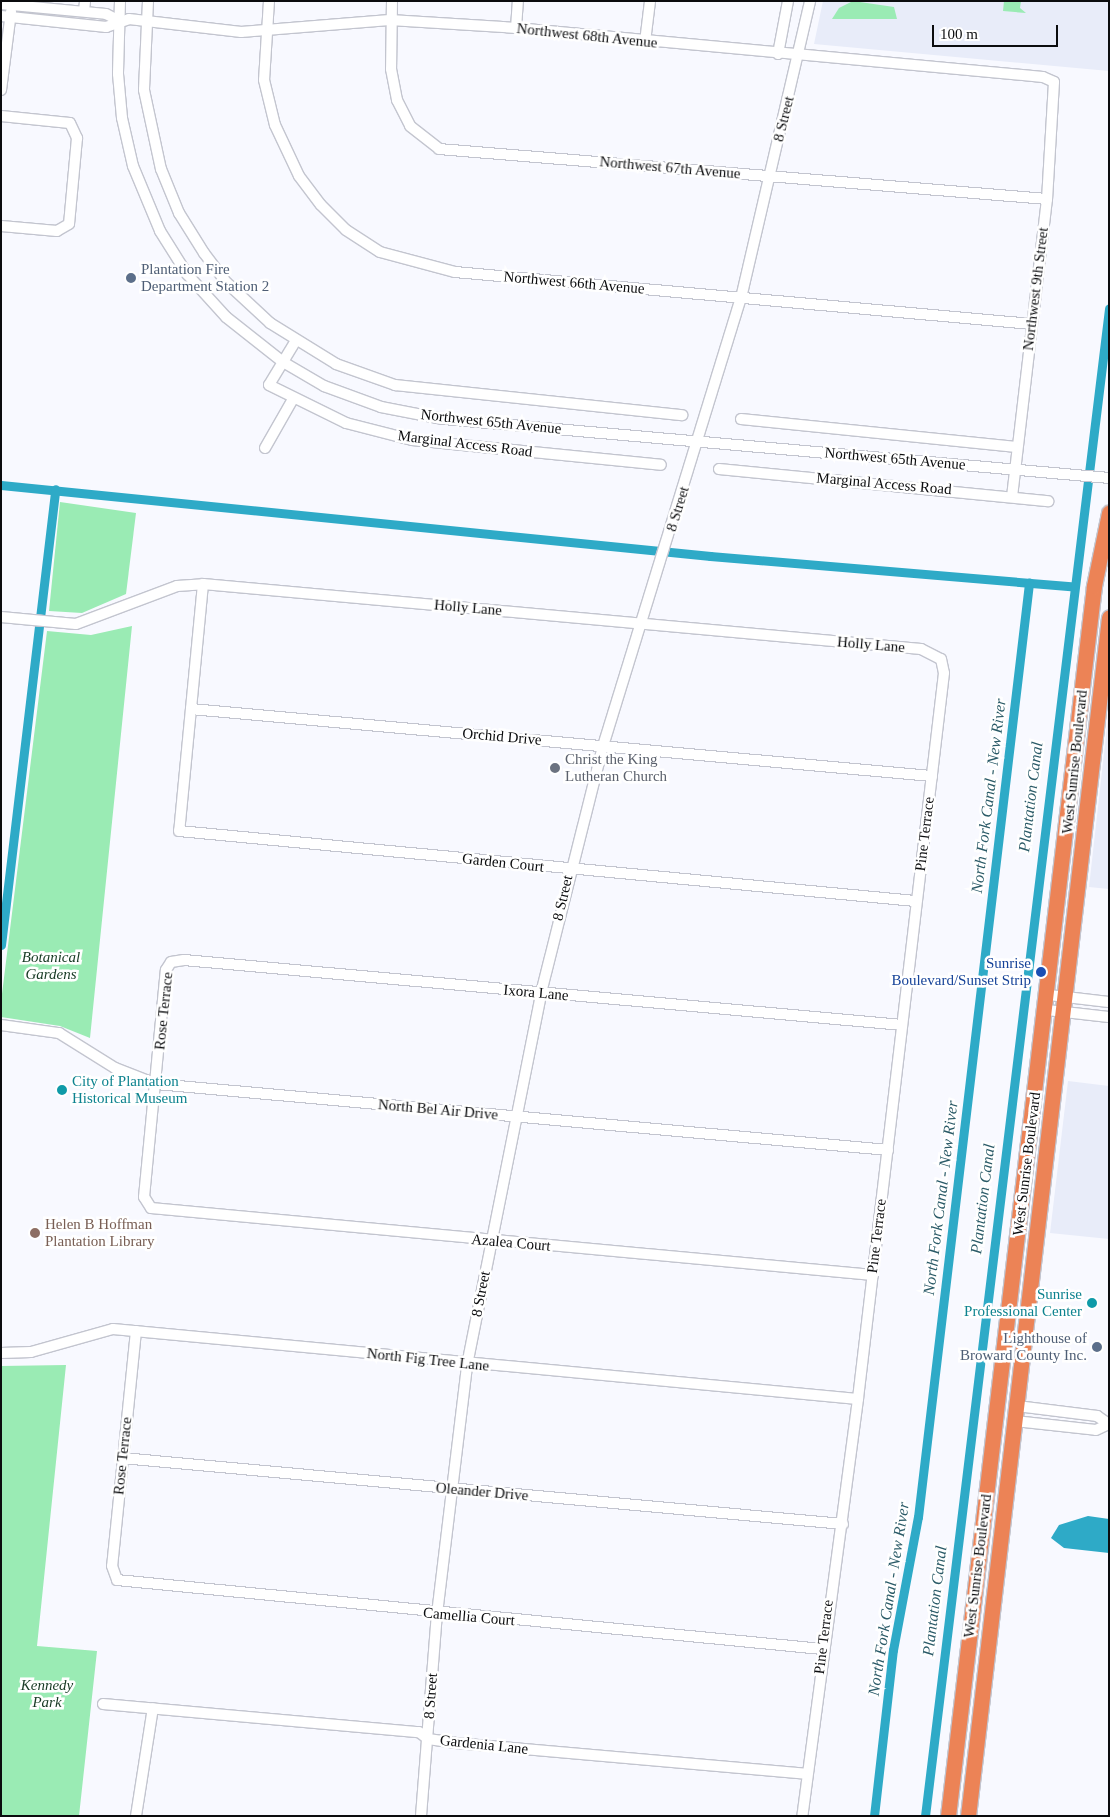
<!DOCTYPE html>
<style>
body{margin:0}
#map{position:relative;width:1110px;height:1817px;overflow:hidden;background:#f8f9ff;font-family:Georgia,serif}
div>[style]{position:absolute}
.built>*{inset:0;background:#e8ecf9}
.green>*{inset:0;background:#9aebb4}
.water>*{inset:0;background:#2eaac7}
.canal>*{height:9px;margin:-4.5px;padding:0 4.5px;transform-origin:4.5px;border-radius:4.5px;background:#2eaac7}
.roads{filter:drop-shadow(1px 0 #c3c5cf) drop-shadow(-1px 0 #c3c5cf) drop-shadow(0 1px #c3c5cf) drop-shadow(0 -1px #c3c5cf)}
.minor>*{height:10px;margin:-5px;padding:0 5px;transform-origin:5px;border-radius:5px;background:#fff}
.highway>*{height:15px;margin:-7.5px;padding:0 7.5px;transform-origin:7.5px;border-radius:7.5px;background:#ec8356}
.dots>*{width:14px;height:14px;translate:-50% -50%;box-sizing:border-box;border:2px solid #fff;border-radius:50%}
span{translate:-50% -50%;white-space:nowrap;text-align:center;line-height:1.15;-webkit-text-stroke:5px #fff;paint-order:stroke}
.street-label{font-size:15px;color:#0b0c0e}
.service-label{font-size:15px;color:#4e5e75}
.left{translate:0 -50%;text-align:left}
.right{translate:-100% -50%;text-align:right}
.worship-label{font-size:15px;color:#5b616d}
.park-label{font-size:15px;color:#163923;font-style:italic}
.transit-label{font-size:15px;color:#164399}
.culture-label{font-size:15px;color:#0d838f}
.education-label{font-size:15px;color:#785e54}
.water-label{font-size:16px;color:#2a5a67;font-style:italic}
.frame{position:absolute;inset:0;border:2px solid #0b0c0e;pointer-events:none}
.scale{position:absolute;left:932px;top:25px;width:126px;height:22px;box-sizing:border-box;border:2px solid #0b0c0e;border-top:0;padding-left:6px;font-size:15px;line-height:18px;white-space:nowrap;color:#0b0c0e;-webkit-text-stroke:4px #fff;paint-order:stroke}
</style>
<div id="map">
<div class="built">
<div style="clip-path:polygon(823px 1px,1109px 1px,1109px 71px,814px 44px)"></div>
<div style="clip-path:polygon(1109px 709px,1109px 889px,1089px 887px)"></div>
<div style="clip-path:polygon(1068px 1081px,1109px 1086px,1109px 1239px,1050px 1233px)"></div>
</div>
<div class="green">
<div style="clip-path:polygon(853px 1px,894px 7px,897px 19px,832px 19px,839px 8px)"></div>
<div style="clip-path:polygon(1004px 1px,1021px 1px,1020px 8px,1026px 13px,1003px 11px)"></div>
<div style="clip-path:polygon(60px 502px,136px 513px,126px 594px,82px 613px,49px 611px)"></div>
<div style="clip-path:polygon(132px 626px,90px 1038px,60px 1026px,1px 1017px,1px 1002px,47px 631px,91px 635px)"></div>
<div style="clip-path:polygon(66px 1365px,37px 1646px,97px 1651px,79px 1816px,1px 1816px,1px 1366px)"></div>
</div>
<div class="water">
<div style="clip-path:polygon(1088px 1516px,1109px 1519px,1109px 1553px,1064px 1548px,1051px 1538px,1059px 1525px)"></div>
</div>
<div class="canal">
<div style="left:1px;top:485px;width:713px;rotate:5.72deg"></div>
<div style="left:710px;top:556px;width:362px;rotate:4.8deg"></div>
<div style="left:1px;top:945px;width:459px;rotate:-83.2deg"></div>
<div style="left:874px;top:1816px;width:167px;rotate:-83.5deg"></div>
<div style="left:893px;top:1650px;width:135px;rotate:-79.4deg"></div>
<div style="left:918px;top:1517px;width:941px;rotate:-83.22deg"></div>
<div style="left:925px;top:1816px;width:1519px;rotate:-83.04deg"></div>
</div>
<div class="roads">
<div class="minor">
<div style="left:120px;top:1px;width:73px;rotate:91.6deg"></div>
<div style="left:118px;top:74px;width:44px;rotate:84.8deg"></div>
<div style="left:122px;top:118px;width:49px;rotate:77.1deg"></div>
<div style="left:133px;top:166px;width:70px;rotate:67.4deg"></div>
<div style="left:160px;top:231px;width:51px;rotate:57.9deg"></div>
<div style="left:187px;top:274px;width:58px;rotate:47.8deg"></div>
<div style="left:226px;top:317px;width:73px;rotate:38.3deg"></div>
<div style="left:283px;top:362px;width:48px;rotate:30.3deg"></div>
<div style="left:324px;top:386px;width:61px;rotate:20.2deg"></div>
<div style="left:381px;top:407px;width:63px;rotate:11deg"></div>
<div style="left:443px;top:419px;width:669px;rotate:5.06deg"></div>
<div style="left:148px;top:1px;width:89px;rotate:92.6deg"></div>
<div style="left:144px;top:90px;width:81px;rotate:77.9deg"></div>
<div style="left:161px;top:169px;width:48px;rotate:67.8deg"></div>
<div style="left:179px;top:213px;width:47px;rotate:58deg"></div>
<div style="left:204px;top:253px;width:38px;rotate:53deg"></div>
<div style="left:227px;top:283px;width:59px;rotate:42.9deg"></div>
<div style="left:270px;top:323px;width:78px;rotate:31.8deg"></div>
<div style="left:336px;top:364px;width:63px;rotate:19.6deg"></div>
<div style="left:395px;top:385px;width:289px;rotate:6deg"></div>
<div style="left:269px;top:1px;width:79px;rotate:93.6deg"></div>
<div style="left:264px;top:80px;width:46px;rotate:76.3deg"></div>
<div style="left:275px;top:125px;width:56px;rotate:64.8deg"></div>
<div style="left:299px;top:176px;width:36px;rotate:53deg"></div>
<div style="left:321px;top:205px;width:35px;rotate:45deg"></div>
<div style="left:346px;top:230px;width:40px;rotate:32.9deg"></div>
<div style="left:380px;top:252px;width:78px;rotate:14.9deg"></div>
<div style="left:455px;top:272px;width:579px;rotate:5.15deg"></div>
<div style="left:392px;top:1px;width:68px;rotate:90.8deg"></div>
<div style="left:391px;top:69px;width:32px;rotate:79deg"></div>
<div style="left:397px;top:100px;width:29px;rotate:63deg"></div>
<div style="left:410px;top:126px;width:37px;rotate:38deg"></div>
<div style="left:439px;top:149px;width:610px;rotate:4.7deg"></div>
<div style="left:1px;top:4px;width:105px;rotate:5.4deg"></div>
<div style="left:106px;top:14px;width:13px;rotate:27deg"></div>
<div style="left:84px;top:11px;width:10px;rotate:-84deg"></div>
<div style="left:1px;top:16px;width:106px;rotate:6deg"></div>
<div style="left:106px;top:27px;width:24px;rotate:-19deg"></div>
<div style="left:129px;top:19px;width:113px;rotate:6.6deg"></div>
<div style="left:241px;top:32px;width:149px;rotate:-4.6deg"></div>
<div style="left:390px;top:20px;width:126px;rotate:3.6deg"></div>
<div style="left:516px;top:28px;width:529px;rotate:5.31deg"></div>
<div style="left:1043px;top:77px;width:12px;rotate:24deg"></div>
<div style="left:1054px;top:82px;width:117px;rotate:93.4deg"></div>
<div style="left:1047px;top:199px;width:299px;rotate:96.7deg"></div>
<div style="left:516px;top:28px;width:27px;rotate:-86deg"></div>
<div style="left:645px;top:42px;width:41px;rotate:-83deg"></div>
<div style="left:778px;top:54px;width:54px;rotate:-79.3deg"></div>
<div style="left:1px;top:90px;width:79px;rotate:-82.7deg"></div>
<div style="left:1px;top:116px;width:69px;rotate:5.8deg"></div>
<div style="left:70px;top:123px;width:17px;rotate:65deg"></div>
<div style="left:77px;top:138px;width:86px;rotate:95.3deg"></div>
<div style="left:69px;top:224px;width:14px;rotate:150deg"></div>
<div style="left:57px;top:231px;width:56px;rotate:-174.9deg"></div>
<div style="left:295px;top:342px;width:50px;rotate:121.2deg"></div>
<div style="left:269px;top:385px;width:86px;rotate:26.3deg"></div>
<div style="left:346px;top:423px;width:68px;rotate:14.4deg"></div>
<div style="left:412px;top:440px;width:250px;rotate:5.7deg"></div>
<div style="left:741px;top:419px;width:277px;rotate:5.8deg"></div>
<div style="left:265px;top:448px;width:56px;rotate:-60.3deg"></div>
<div style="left:719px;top:469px;width:331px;rotate:5.6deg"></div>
<div style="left:203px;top:584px;width:248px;rotate:95.5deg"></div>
<div style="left:179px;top:831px;width:740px;rotate:5.43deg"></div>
<div style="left:1px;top:617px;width:75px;rotate:5.3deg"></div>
<div style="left:76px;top:624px;width:108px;rotate:-20.6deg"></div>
<div style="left:177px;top:586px;width:26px;rotate:-4deg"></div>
<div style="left:203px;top:584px;width:721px;rotate:5.17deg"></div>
<div style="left:921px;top:649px;width:22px;rotate:27deg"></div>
<div style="left:941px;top:659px;width:14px;rotate:78deg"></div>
<div style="left:944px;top:673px;width:731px;rotate:96.76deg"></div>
<div style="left:858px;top:1399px;width:421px;rotate:97.6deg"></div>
<div style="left:191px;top:709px;width:744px;rotate:5.17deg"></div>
<div style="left:1049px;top:995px;width:60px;rotate:6.7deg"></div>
<div style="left:1047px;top:1010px;width:62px;rotate:6.4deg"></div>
<div style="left:1px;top:1025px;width:59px;rotate:7.9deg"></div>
<div style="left:59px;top:1033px;width:66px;rotate:32deg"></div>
<div style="left:115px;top:1068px;width:44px;rotate:21.3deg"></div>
<div style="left:156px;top:1084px;width:735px;rotate:5.15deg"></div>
<div style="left:873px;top:1275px;width:725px;rotate:-174.7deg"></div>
<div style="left:151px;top:1208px;width:13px;rotate:-122deg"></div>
<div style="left:144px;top:1197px;width:228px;rotate:-84.5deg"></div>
<div style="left:166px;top:970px;width:9px;rotate:-58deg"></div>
<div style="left:171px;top:962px;width:13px;rotate:-9deg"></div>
<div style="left:184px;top:960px;width:721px;rotate:5.17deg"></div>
<div style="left:136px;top:1331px;width:236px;rotate:95.8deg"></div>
<div style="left:112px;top:1566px;width:15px;rotate:70deg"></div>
<div style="left:117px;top:1580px;width:708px;rotate:5.59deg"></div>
<div style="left:1px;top:1353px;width:30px;rotate:-2deg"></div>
<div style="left:31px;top:1352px;width:85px;rotate:-15.7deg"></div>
<div style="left:113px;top:1329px;width:748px;rotate:5.37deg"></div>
<div style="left:1017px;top:1406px;width:81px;rotate:7.1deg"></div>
<div style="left:1097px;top:1416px;width:14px;rotate:34deg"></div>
<div style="left:1015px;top:1421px;width:81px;rotate:6.3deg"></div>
<div style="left:1096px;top:1430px;width:14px;rotate:-25deg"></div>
<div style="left:122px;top:1458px;width:724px;rotate:5.23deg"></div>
<div style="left:103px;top:1704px;width:317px;rotate:5.1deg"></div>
<div style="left:419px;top:1732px;width:11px;rotate:38deg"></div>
<div style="left:428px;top:1739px;width:27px;rotate:8deg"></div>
<div style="left:455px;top:1743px;width:353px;rotate:5deg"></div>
<div style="left:136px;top:1816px;width:109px;rotate:-81.1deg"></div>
<div style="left:421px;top:1816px;width:203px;rotate:-85.5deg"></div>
<div style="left:437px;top:1614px;width:251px;rotate:-83.1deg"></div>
<div style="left:467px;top:1365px;width:379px;rotate:-78.7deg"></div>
<div style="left:541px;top:993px;width:255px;rotate:-75.9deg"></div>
<div style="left:603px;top:746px;width:469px;rotate:-72.9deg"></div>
<div style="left:741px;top:298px;width:305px;rotate:-76.9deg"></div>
</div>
<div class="highway">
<div style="left:948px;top:1816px;width:1239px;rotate:-83.23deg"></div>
<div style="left:1094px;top:586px;width:75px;rotate:-78.4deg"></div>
<div style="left:968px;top:1816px;width:1207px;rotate:-83.29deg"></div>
</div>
</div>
<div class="dots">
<div style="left:131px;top:278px;background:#5c6f8a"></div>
<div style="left:555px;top:768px;background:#6b7280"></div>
<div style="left:1041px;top:972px;background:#1a4fb4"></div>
<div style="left:62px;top:1090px;background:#0f9aa8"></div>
<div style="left:35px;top:1233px;background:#8d6e63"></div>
<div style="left:1092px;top:1303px;background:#0f9aa8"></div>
<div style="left:1097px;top:1347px;background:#5c6f8a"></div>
</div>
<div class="street-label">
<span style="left:587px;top:36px;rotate:6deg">Northwest 68th Avenue</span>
<span style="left:784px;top:119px;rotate:-76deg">8 Street</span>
<span style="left:670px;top:168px;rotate:5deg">Northwest 67th Avenue</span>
<span style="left:574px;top:283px;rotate:5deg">Northwest 66th Avenue</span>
<span style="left:1036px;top:289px;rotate:-83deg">Northwest 9th Street</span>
<span style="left:491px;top:422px;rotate:6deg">Northwest 65th Avenue</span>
<span style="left:465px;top:444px;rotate:7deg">Marginal Access Road</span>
<span style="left:895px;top:459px;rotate:5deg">Northwest 65th Avenue</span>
<span style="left:884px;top:484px;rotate:5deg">Marginal Access Road</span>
<span style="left:678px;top:509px;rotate:-73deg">8 Street</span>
<span style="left:468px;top:608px;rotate:5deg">Holly Lane</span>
<span style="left:871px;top:645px;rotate:5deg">Holly Lane</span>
<span style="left:502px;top:737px;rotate:5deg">Orchid Drive</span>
<span style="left:1075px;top:762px;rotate:-84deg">West Sunrise Boulevard</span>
<span style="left:925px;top:834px;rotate:-83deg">Pine Terrace</span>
<span style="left:503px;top:863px;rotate:6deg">Garden Court</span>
<span style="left:563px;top:898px;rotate:-77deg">8 Street</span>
<span style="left:536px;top:993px;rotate:5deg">Ixora Lane</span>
<span style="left:164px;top:1011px;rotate:-84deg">Rose Terrace</span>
<span style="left:438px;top:1110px;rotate:5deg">North Bel Air Drive</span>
<span style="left:1027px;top:1164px;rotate:-83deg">West Sunrise Boulevard</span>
<span style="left:877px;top:1236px;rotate:-83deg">Pine Terrace</span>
<span style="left:511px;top:1243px;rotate:5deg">Azalea Court</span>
<span style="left:481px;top:1294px;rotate:-79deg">8 Street</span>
<span style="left:428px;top:1360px;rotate:6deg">North Fig Tree Lane</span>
<span style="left:123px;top:1456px;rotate:-84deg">Rose Terrace</span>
<span style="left:482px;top:1492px;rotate:5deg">Oleander Drive</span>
<span style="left:978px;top:1566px;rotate:-83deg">West Sunrise Boulevard</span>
<span style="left:469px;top:1617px;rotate:5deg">Camellia Court</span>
<span style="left:824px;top:1637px;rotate:-83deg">Pine Terrace</span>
<span style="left:431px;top:1696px;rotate:-86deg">8 Street</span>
<span style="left:484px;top:1745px;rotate:6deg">Gardenia Lane</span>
</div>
<div class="service-label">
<span class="left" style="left:141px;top:278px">Plantation Fire<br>Department Station 2</span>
<span class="right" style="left:1087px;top:1347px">Lighthouse of<br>Broward County Inc.</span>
</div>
<div class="worship-label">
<span class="left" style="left:565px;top:768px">Christ the King<br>Lutheran Church</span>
</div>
<div class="park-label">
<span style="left:51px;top:966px">Botanical<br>Gardens</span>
<span style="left:47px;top:1694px">Kennedy<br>Park</span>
</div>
<div class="transit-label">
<span class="right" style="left:1031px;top:972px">Sunrise<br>Boulevard/Sunset Strip</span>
</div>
<div class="culture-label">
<span class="left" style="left:72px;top:1090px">City of Plantation<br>Historical Museum</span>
<span class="right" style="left:1082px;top:1303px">Sunrise<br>Professional Center</span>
</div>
<div class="education-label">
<span class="left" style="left:45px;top:1233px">Helen B Hoffman<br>Plantation Library</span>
</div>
<div class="water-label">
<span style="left:989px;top:796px;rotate:-83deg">North Fork Canal - New River</span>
<span style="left:1031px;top:797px;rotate:-83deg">Plantation Canal</span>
<span style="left:941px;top:1198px;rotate:-83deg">North Fork Canal - New River</span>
<span style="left:983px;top:1199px;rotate:-83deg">Plantation Canal</span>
<span style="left:889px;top:1599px;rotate:-81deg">North Fork Canal - New River</span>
<span style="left:935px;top:1601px;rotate:-83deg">Plantation Canal</span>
</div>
<div class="frame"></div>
<div class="scale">100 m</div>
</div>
